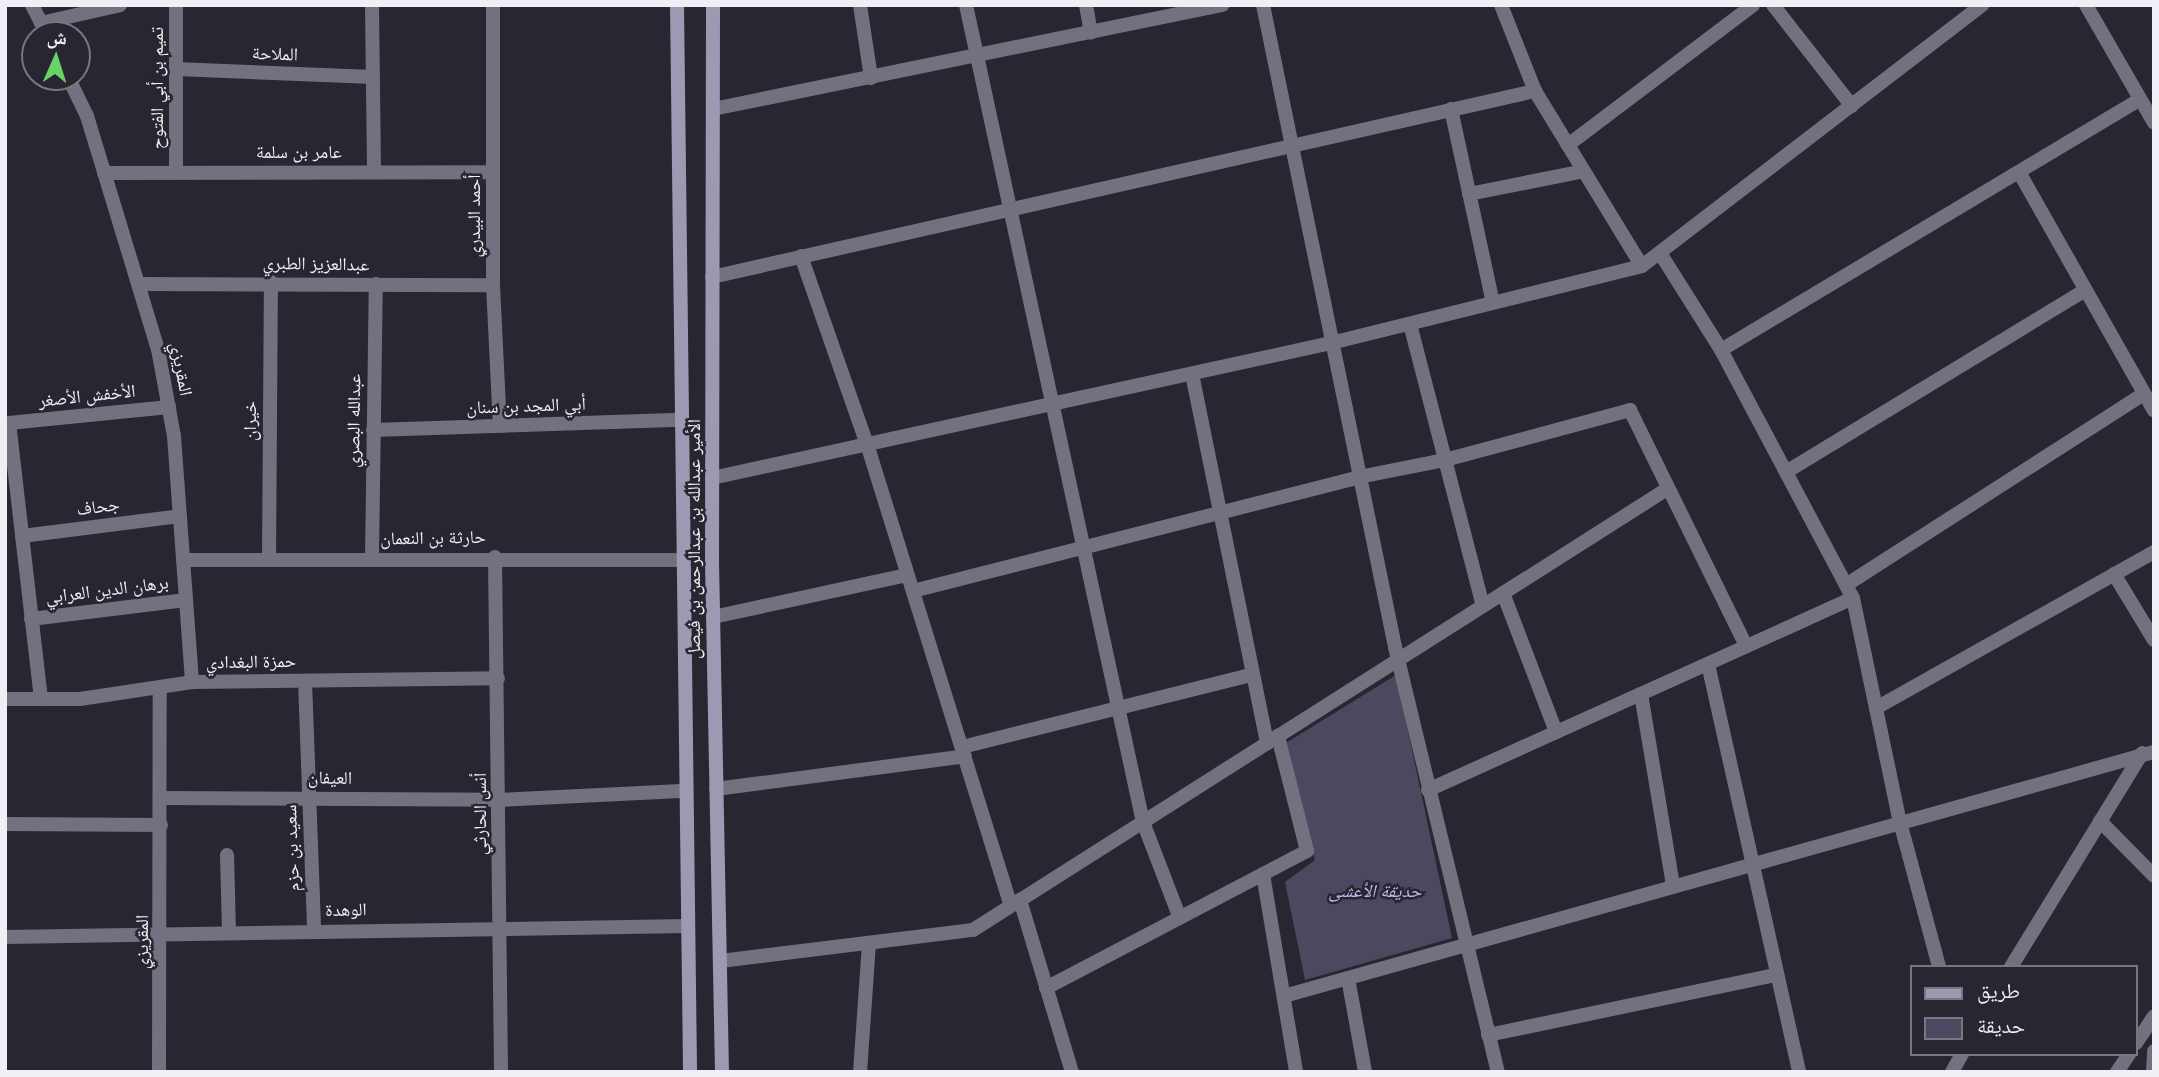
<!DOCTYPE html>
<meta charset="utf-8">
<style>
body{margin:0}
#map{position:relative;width:2159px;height:1077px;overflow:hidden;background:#282630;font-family:Lora,"Noto Naskh Arabic",serif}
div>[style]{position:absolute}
.green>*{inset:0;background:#4c485f}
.street>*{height:14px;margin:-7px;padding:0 7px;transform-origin:7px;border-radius:7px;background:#737080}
.secondary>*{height:14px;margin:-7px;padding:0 7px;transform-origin:7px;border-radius:7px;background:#9d99b3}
span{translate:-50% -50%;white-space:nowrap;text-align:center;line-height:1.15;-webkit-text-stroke:5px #282630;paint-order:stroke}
.street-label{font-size:18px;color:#f0eff5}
.park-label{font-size:18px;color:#c4b8f6;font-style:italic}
.frame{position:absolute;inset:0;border:7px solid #f0eff5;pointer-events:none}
.legend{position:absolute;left:1910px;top:965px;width:228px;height:91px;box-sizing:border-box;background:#282630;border:2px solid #78767f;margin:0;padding:9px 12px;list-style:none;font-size:21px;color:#f0eff5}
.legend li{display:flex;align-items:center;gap:14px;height:35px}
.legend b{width:35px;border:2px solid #78767f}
.north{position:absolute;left:21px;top:21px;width:70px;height:70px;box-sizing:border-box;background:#282630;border:2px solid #78767f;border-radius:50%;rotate:3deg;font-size:19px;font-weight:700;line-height:28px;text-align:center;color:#f0eff5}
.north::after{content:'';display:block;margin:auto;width:24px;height:32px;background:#68d465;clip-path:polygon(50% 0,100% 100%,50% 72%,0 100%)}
</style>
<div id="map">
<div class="green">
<div style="clip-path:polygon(1396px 675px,1452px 938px,1305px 980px,1285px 882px,1315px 860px,1281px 746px)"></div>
</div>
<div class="street">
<div style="left:32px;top:5px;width:34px;rotate:63deg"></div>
<div style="left:176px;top:5px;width:166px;rotate:90deg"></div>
<div style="left:372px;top:5px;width:167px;rotate:89.3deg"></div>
<div style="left:493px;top:5px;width:280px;rotate:90deg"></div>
<div style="left:493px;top:285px;width:141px;rotate:87.2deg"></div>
<div style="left:860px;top:5px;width:74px;rotate:81.4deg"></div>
<div style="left:966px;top:5px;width:836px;rotate:77.78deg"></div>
<div style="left:1143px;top:822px;width:101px;rotate:69deg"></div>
<div style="left:1086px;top:5px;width:28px;rotate:80deg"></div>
<div style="left:1263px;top:5px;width:655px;rotate:78.38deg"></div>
<div style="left:1395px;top:647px;width:437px;rotate:76.4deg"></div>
<div style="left:1501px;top:5px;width:92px;rotate:68.4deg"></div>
<div style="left:1535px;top:91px;width:205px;rotate:58.6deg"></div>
<div style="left:1773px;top:5px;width:128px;rotate:52deg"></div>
<div style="left:2086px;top:5px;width:136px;rotate:60deg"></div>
<div style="left:41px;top:23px;width:81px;rotate:-12.8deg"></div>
<div style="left:176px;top:69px;width:197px;rotate:2.3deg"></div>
<div style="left:68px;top:77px;width:43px;rotate:64deg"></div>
<div style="left:87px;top:116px;width:244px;rotate:73.1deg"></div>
<div style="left:158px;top:349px;width:88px;rotate:79.6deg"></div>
<div style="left:174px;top:436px;width:247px;rotate:85.8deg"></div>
<div style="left:713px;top:109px;width:520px;rotate:-11.55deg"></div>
<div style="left:1451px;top:109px;width:198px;rotate:77.8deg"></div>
<div style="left:1568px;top:145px;width:232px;rotate:-37.1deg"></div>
<div style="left:2019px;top:172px;width:274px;rotate:60.5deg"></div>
<div style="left:104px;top:173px;width:389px;rotate:-0.1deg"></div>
<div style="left:1469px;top:194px;width:117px;rotate:-11.3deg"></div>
<div style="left:1660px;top:253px;width:115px;rotate:57.8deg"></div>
<div style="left:1721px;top:350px;width:281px;rotate:62deg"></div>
<div style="left:1853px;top:598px;width:229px;rotate:78.2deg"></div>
<div style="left:1900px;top:822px;width:150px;rotate:74.9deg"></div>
<div style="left:801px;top:256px;width:199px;rotate:70.7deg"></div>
<div style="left:867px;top:444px;width:483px;rotate:72.7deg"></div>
<div style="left:712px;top:277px;width:844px;rotate:-12.74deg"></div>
<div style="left:138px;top:284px;width:355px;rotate:0.2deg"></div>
<div style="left:1410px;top:324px;width:291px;rotate:75.5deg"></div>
<div style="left:1721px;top:350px;width:488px;rotate:-30.9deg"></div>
<div style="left:1192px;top:374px;width:377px;rotate:78.5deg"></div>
<div style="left:373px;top:430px;width:307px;rotate:-1.9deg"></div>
<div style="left:1786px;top:472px;width:350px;rotate:-31.3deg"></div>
<div style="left:712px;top:478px;width:634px;rotate:-12.3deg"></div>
<div style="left:1331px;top:343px;width:320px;rotate:-13.9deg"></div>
<div style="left:1642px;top:266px;width:429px;rotate:-37.5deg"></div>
<div style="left:22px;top:536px;width:159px;rotate:-7.2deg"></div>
<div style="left:495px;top:557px;width:515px;rotate:89.33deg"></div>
<div style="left:372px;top:558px;width:274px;rotate:-89.2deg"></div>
<div style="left:269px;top:559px;width:277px;rotate:-89.6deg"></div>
<div style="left:183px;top:560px;width:499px"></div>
<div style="left:2114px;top:574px;width:77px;rotate:58.8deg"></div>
<div style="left:1846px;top:585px;width:354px;rotate:-32.7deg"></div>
<div style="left:913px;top:591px;width:460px;rotate:-14.3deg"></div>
<div style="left:1359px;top:477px;width:88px;rotate:-11.2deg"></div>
<div style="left:1445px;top:460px;width:192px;rotate:-15.1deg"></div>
<div style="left:1630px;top:410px;width:263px;rotate:63.8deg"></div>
<div style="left:1503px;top:593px;width:149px;rotate:69.1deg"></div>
<div style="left:713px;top:617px;width:199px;rotate:-12.2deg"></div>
<div style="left:31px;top:619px;width:156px;rotate:-7deg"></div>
<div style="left:1708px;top:664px;width:418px;rotate:77.4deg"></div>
<div style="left:305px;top:681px;width:249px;rotate:87.9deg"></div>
<div style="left:1641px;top:694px;width:195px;rotate:80.5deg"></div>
<div style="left:5px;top:699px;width:75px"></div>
<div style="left:80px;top:699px;width:113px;rotate:-8.6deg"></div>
<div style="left:192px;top:682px;width:306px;rotate:-0.7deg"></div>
<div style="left:41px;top:699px;width:278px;rotate:-96.6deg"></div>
<div style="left:9px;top:423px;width:161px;rotate:-5.7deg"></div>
<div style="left:1876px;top:708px;width:319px;rotate:-29.3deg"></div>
<div style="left:962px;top:747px;width:298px;rotate:-14deg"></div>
<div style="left:716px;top:789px;width:251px;rotate:-7.5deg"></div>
<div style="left:1428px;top:790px;width:466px;rotate:-24.3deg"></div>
<div style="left:160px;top:798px;width:339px;rotate:0.3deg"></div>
<div style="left:499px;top:800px;width:187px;rotate:-2.8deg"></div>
<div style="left:2100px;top:821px;width:77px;rotate:45.5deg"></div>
<div style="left:5px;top:824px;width:156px;rotate:0.4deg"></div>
<div style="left:227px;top:855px;width:77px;rotate:88.5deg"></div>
<div style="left:1263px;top:874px;width:201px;rotate:80.5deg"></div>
<div style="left:1020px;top:900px;width:180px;rotate:73.2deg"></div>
<div style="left:5px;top:937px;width:682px;rotate:-0.92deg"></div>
<div style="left:720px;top:961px;width:255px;rotate:-7deg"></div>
<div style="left:973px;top:930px;width:822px;rotate:-32.43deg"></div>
<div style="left:2011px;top:967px;width:251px;rotate:-58.5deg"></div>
<div style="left:1348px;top:978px;width:96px;rotate:79.7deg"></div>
<div style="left:1046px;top:988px;width:295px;rotate:-27.7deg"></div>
<div style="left:1307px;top:851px;width:119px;rotate:-104.2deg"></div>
<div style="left:1284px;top:996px;width:904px;rotate:-15.67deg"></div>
<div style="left:1488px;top:1035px;width:294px;rotate:-11.8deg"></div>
<div style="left:2136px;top:1043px;width:32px;rotate:-56deg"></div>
<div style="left:159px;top:1072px;width:385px;rotate:-89.9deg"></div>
<div style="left:860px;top:1072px;width:129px;rotate:-86deg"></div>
<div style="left:1952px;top:1072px;width:21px;rotate:-61deg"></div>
<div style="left:2117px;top:1072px;width:22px;rotate:-56deg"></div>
<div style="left:2153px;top:1072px;width:21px;rotate:-87deg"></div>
</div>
<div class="secondary">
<div style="left:677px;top:5px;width:1067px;rotate:89.3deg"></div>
<div style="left:713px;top:5px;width:556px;rotate:90.1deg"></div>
<div style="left:712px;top:561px;width:511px;rotate:88.88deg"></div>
</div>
<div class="street-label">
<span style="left:275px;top:54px;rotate:2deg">الملاحة</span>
<span style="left:157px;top:88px;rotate:-90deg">تميم بن أبي الفتوح</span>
<span style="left:299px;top:152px">عامر بن سلمة</span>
<span style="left:474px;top:216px;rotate:-90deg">أحمد البيدري</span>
<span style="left:316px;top:264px;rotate:1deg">عبدالعزيز الطبري</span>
<span style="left:181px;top:369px;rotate:79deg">المقريزي</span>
<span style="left:87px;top:396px;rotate:-6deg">الأخفش الأصغر</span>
<span style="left:526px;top:406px;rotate:-2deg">أبي المجد بن سنان</span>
<span style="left:250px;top:421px;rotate:-90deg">خيران</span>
<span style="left:354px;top:421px;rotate:-89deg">عبدالله البصري</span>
<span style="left:98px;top:507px;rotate:-7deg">جحاف</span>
<span style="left:433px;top:538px;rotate:-1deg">حارثة بن النعمان</span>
<span style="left:694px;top:539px;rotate:-90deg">الأمير عبدالله بن عبدالرحمن بن فيصل</span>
<span style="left:107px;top:590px;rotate:-7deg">برهان الدين العرابي</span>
<span style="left:251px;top:662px;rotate:-1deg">حمزة البغدادي</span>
<span style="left:330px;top:778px;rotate:1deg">العيفان</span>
<span style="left:480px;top:814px;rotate:-90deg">أنس الحارثي</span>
<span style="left:292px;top:848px;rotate:-92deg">سعيد بن حزم</span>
<span style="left:346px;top:910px;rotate:-1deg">الوهدة</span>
<span style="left:142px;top:942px;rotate:-90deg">المقريزي</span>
</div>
<div class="park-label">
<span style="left:1375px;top:891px">حديقة الأعشى</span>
</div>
<div class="frame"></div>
<ul class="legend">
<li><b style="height:9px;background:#9d99b3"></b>طريق</li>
<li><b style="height:19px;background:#4c485f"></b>حديقة</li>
</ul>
<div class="north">ش</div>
</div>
